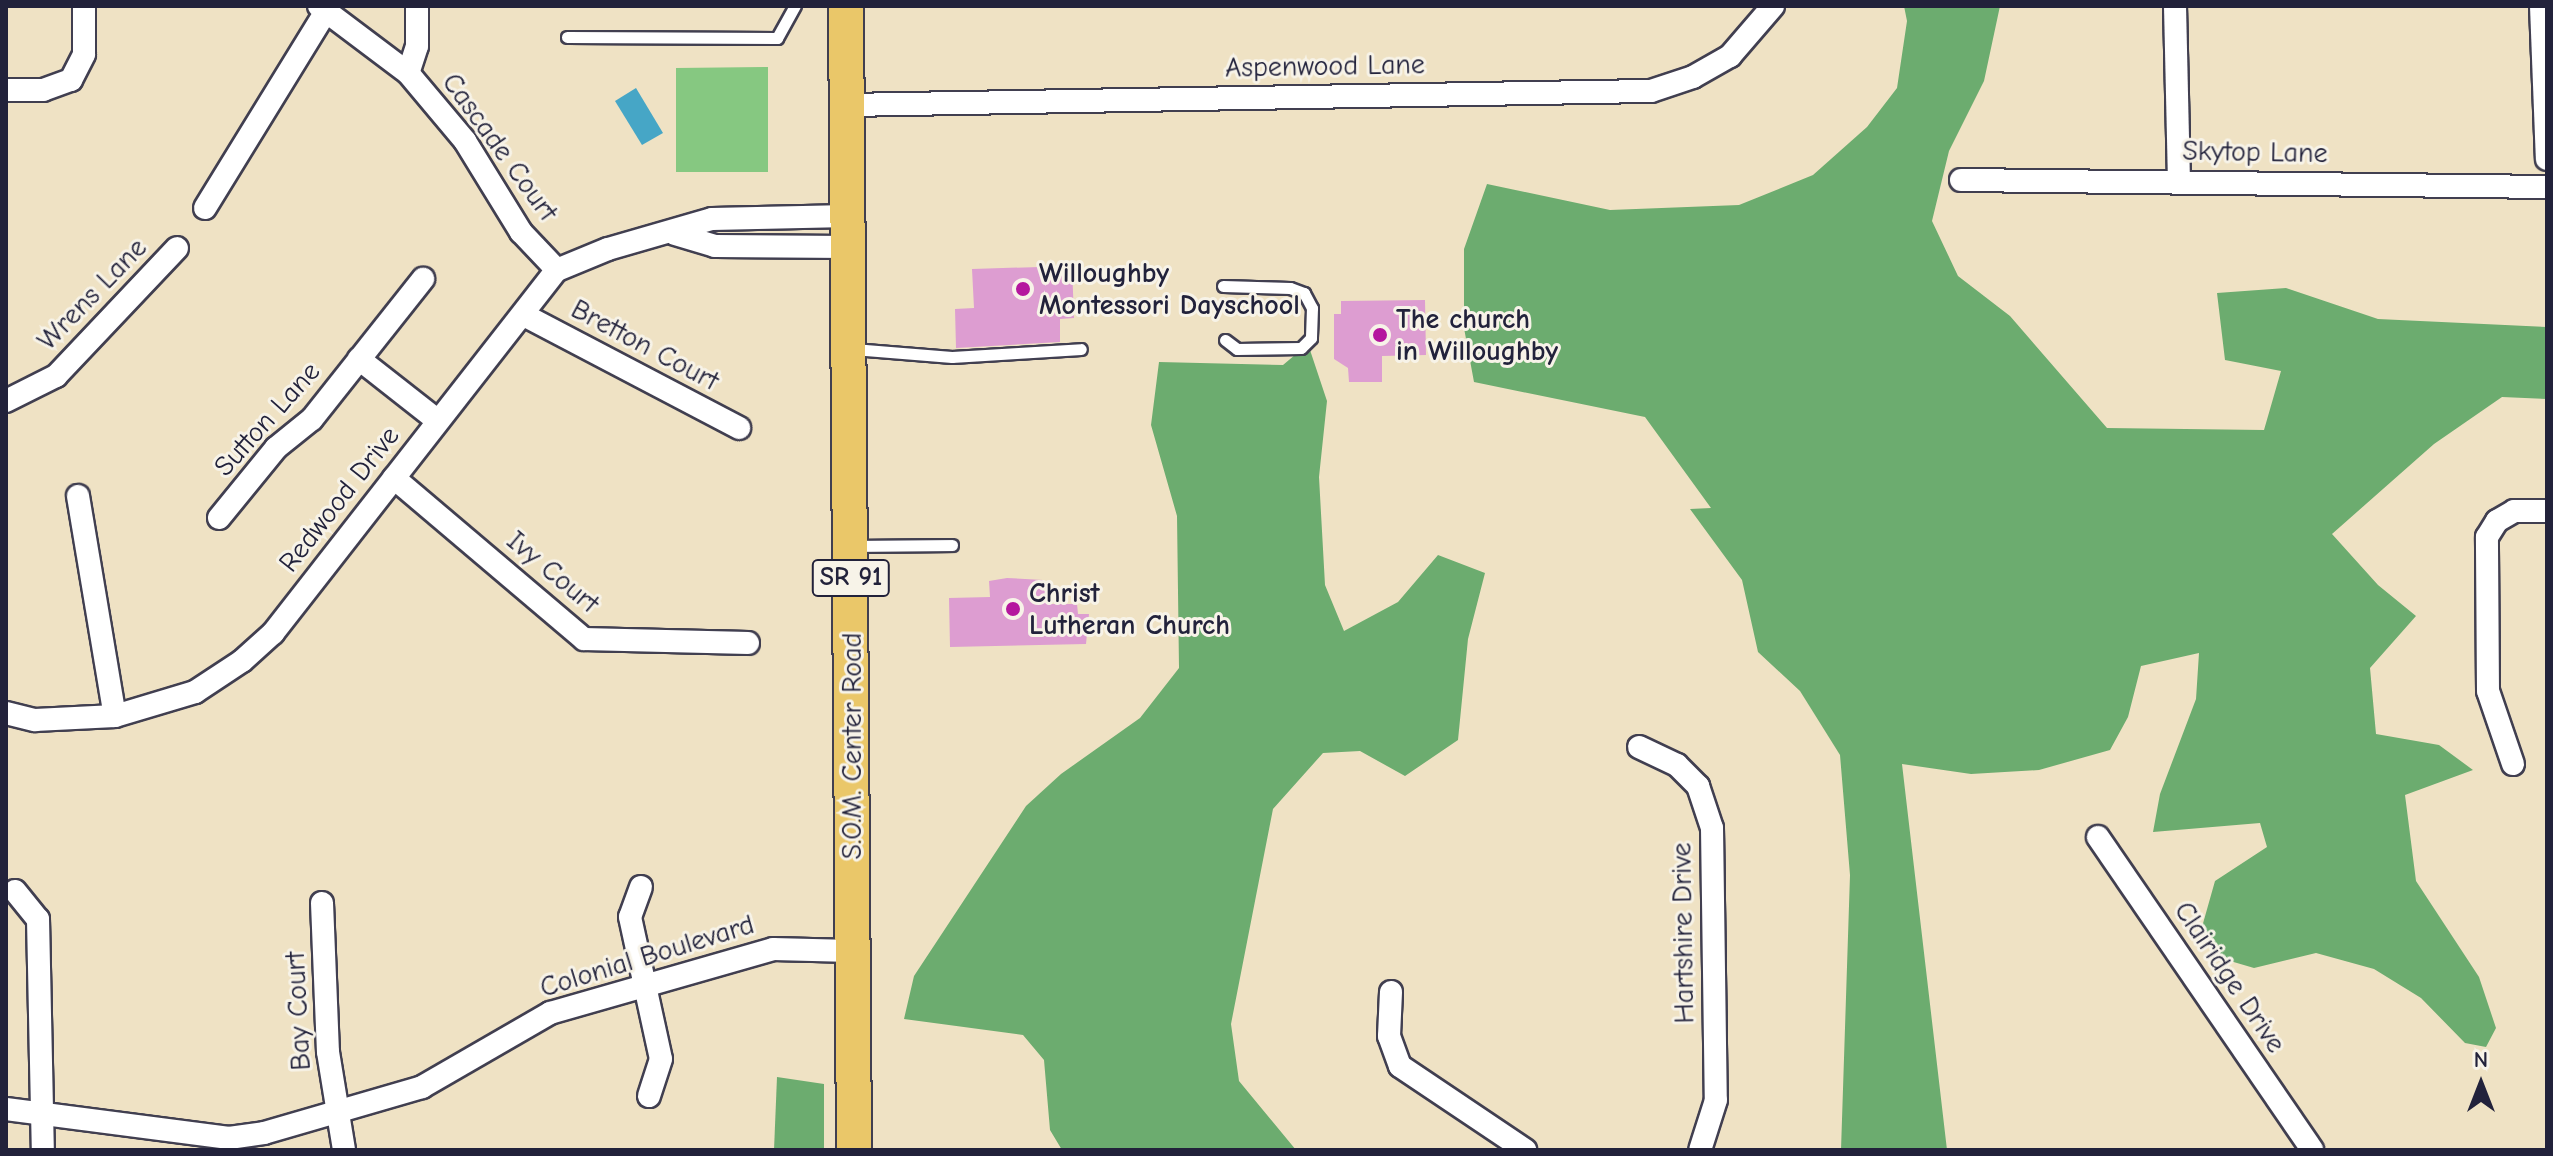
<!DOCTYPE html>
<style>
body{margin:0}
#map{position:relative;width:2553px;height:1156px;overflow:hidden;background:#efe2c4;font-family:"Comic Neue",sans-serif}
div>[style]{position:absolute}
.green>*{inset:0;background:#86c881}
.forest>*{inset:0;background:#6cac6f}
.water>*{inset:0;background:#46a6c6}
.building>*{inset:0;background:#dd9dd1}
.roads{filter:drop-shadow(2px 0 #413f50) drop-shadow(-2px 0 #413f50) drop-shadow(0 2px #413f50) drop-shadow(0 -2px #413f50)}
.service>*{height:11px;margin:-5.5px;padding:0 5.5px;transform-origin:5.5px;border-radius:5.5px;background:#fff}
.minor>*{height:22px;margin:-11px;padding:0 11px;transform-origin:11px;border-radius:11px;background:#fff}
.primary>*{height:34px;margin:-17px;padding:0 17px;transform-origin:17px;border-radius:17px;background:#eac769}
.dots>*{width:22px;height:22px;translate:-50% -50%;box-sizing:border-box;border:4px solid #f7f3e8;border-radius:50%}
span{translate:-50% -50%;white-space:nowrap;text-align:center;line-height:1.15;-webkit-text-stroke:6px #f7f3e8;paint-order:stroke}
.shield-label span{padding:2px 6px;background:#f7f3e8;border:2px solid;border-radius:6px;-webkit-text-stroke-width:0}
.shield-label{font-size:26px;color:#22223b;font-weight:700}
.street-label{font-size:28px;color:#22223b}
.poi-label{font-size:28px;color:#22223b;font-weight:700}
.left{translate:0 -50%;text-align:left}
.frame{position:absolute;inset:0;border:8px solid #22223b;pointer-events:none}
.north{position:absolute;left:2441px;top:1044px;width:80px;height:80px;-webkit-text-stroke:6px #f7f3e8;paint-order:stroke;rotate:0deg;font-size:22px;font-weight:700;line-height:32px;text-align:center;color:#22223b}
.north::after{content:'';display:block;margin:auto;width:28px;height:36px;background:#22223b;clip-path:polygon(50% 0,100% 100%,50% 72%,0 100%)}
</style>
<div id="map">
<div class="green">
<div style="clip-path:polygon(768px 67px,768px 172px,676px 172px,676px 68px)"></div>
</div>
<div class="forest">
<div style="clip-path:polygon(1904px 6px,2000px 6px,1984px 81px,1949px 151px,1932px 221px,1958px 276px,2010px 316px,2107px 428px,2264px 430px,2281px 371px,2225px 360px,2217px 293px,2286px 288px,2378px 319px,2547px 327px,2547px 399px,2502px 397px,2434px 444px,2332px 534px,2378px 585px,2416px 616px,2370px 668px,2376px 734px,2439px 745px,2473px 770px,2405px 795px,2416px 881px,2479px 977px,2496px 1028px,2486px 1047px,2465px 1043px,2421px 998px,2374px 969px,2316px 953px,2254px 968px,2220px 958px,2200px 934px,2215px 881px,2267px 847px,2260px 823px,2153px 832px,2160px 794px,2196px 699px,2199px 653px,2141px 666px,2128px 717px,2110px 750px,2039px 770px,1971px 774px,1902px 764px,1947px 1150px,1841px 1150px,1850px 875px,1840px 755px,1800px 691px,1758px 652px,1742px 580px,1690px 509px,1711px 508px,1645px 417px,1474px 382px,1464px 328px,1464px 249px,1487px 184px,1610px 210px,1739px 205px,1813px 175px,1867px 127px,1897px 88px,1907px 21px)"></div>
<div style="clip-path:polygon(1308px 344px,1327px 401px,1319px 477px,1325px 585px,1344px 631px,1398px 602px,1438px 555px,1485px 573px,1468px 639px,1458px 740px,1405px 776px,1360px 751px,1323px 753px,1273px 809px,1231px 1024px,1239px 1081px,1296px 1150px,1062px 1150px,1050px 1130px,1044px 1060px,1023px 1035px,904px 1019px,914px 976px,1026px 806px,1061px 774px,1140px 718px,1179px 668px,1177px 516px,1151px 425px,1159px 362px,1283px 365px)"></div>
<div style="clip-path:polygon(777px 1077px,824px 1084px,824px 1150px,774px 1150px)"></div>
</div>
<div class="water">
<div style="clip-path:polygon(636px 88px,663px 133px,642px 145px,615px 101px)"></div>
</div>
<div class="building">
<div style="clip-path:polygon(1072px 266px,1074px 318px,1060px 319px,1060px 342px,956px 348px,955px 309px,974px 308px,972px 269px)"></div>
<div style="clip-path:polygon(1425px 300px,1426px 355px,1382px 356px,1382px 382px,1349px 382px,1348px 368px,1334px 359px,1334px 314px,1341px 314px,1341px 301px)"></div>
<div style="clip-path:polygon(1007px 578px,1043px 580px,1044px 591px,1052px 591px,1052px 604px,1077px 604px,1078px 614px,1089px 614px,1086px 644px,950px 647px,949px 598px,990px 597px,989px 581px)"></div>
</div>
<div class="roads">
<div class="service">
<div style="left:567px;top:37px;width:210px;rotate:0.3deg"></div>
<div style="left:777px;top:38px;width:37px;rotate:-61deg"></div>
<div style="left:1223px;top:286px;width:67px;rotate:1.7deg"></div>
<div style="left:1290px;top:288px;width:15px;rotate:20deg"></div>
<div style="left:1304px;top:293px;width:17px;rotate:62deg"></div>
<div style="left:1312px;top:308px;width:30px;rotate:92deg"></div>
<div style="left:1311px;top:338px;width:14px;rotate:135deg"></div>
<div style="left:1301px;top:348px;width:64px;rotate:179.1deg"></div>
<div style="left:1237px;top:349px;width:15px;rotate:-143deg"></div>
<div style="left:853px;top:349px;width:99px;rotate:4.6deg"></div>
<div style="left:952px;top:357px;width:129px;rotate:-3.5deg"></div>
<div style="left:855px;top:546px;width:97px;rotate:-0.6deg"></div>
</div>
<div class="minor">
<div style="left:319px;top:6px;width:111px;rotate:37deg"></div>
<div style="left:417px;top:6px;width:40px;rotate:90deg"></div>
<div style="left:417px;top:46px;width:28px;rotate:108deg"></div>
<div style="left:408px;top:73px;width:89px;rotate:50deg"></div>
<div style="left:465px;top:141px;width:107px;rotate:58.4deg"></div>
<div style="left:521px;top:232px;width:52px;rotate:46.5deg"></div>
<div style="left:2175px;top:6px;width:175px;rotate:88.7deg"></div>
<div style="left:2541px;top:6px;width:153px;rotate:87.8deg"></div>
<div style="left:6px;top:90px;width:37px"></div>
<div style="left:43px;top:90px;width:30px;rotate:-20deg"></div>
<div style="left:71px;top:80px;width:29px;rotate:-63deg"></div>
<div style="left:84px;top:54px;width:48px;rotate:-90deg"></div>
<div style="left:846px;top:105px;width:805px;rotate:-1deg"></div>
<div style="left:1651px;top:91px;width:44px;rotate:-18.4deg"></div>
<div style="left:1693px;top:77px;width:43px;rotate:-29.6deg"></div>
<div style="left:1730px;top:56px;width:66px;rotate:-49.3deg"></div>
<div style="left:1961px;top:180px;width:586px;rotate:0.68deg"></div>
<div style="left:205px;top:208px;width:233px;rotate:-58.4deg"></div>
<div style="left:675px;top:234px;width:42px;rotate:16.7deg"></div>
<div style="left:715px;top:246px;width:133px;rotate:0.4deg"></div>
<div style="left:524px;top:315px;width:243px;rotate:27.7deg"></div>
<div style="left:359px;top:359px;width:100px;rotate:38.1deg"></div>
<div style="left:6px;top:401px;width:56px;rotate:-26.6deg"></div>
<div style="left:56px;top:376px;width:176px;rotate:-46.6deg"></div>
<div style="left:394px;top:478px;width:249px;rotate:40.3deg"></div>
<div style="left:584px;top:639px;width:164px;rotate:1.4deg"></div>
<div style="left:78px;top:496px;width:223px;rotate:80.5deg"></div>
<div style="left:219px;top:518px;width:90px;rotate:-50.8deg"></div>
<div style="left:276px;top:448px;width:46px;rotate:-38.9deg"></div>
<div style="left:312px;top:419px;width:179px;rotate:-51.6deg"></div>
<div style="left:6px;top:713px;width:30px;rotate:14deg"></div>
<div style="left:35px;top:720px;width:80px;rotate:-2.9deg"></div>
<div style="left:115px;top:716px;width:84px;rotate:-16.7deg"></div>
<div style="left:195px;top:692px;width:56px;rotate:-33.4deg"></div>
<div style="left:242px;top:661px;width:42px;rotate:-42.1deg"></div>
<div style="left:273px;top:633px;width:461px;rotate:-52deg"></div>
<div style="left:557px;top:270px;width:55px;rotate:-22.4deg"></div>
<div style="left:608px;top:249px;width:108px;rotate:-16.1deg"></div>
<div style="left:712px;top:219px;width:136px;rotate:-1.3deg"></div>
<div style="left:1639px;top:747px;width:42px;rotate:25.3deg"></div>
<div style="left:1677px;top:765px;width:30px;rotate:45deg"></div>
<div style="left:1698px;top:786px;width:44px;rotate:71.6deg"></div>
<div style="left:1712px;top:828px;width:272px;rotate:89.2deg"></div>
<div style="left:1716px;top:1100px;width:52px;rotate:107.7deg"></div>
<div style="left:2513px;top:764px;width:77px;rotate:-108.9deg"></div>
<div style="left:2488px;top:691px;width:154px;rotate:-90.4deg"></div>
<div style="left:2487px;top:537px;width:19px;rotate:-58deg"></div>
<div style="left:2497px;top:521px;width:20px;rotate:-30deg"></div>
<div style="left:2514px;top:511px;width:33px"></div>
<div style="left:2098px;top:837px;width:379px;rotate:55.6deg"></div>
<div style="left:641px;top:887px;width:32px;rotate:110deg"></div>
<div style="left:630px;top:917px;width:145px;rotate:77.7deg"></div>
<div style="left:661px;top:1059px;width:39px;rotate:108deg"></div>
<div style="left:15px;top:891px;width:36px;rotate:51deg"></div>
<div style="left:38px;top:919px;width:231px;rotate:88.8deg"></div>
<div style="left:322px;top:903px;width:149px;rotate:87.7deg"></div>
<div style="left:328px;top:1052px;width:99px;rotate:80.7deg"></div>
<div style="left:1391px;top:992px;width:44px;rotate:92.6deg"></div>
<div style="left:1389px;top:1036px;width:32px;rotate:70deg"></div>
<div style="left:1400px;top:1066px;width:151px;rotate:33.9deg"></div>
<div style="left:6px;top:1109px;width:225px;rotate:7.4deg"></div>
<div style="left:229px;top:1138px;width:35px;rotate:-8deg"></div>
<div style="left:264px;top:1133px;width:165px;rotate:-16.2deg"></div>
<div style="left:422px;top:1087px;width:148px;rotate:-30deg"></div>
<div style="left:550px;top:1013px;width:232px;rotate:-16deg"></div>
<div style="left:773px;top:949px;width:79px;rotate:1.5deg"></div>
</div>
<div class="primary">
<div style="left:846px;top:6px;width:1144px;rotate:89.6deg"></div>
</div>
</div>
<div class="dots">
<div style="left:1023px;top:289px;background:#b5179e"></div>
<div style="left:1380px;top:335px;background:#b5179e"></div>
<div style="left:1013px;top:609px;background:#b5179e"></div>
</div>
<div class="shield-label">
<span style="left:851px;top:578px">SR 91</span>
</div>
<div class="street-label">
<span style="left:1325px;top:66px;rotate:-1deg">Aspenwood Lane</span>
<span style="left:500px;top:147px;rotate:54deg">Cascade Court</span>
<span style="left:2255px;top:152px;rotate:1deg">Skytop Lane</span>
<span style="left:92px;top:294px;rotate:-46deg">Wrens Lane</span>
<span style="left:645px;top:345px;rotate:28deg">Bretton Court</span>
<span style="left:267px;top:419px;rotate:-48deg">Sutton Lane</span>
<span style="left:339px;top:499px;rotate:-52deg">Redwood Drive</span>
<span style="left:553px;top:572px;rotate:40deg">Ivy Court</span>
<span style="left:852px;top:746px;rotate:-90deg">S.O.M. Center Road</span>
<span style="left:1683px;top:933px;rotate:-91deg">Hartshire Drive</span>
<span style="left:647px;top:956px;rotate:-17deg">Colonial Boulevard</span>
<span style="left:2230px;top:977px;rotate:56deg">Clairidge Drive</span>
<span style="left:298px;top:1011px;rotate:-93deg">Bay Court</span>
</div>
<div class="poi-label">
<span class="left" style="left:1039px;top:289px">Willoughby<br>Montessori Dayschool</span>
<span class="left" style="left:1396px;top:335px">The church<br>in Willoughby</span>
<span class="left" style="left:1029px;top:609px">Christ<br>Lutheran Church</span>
</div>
<div class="frame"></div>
<div class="north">N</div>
</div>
